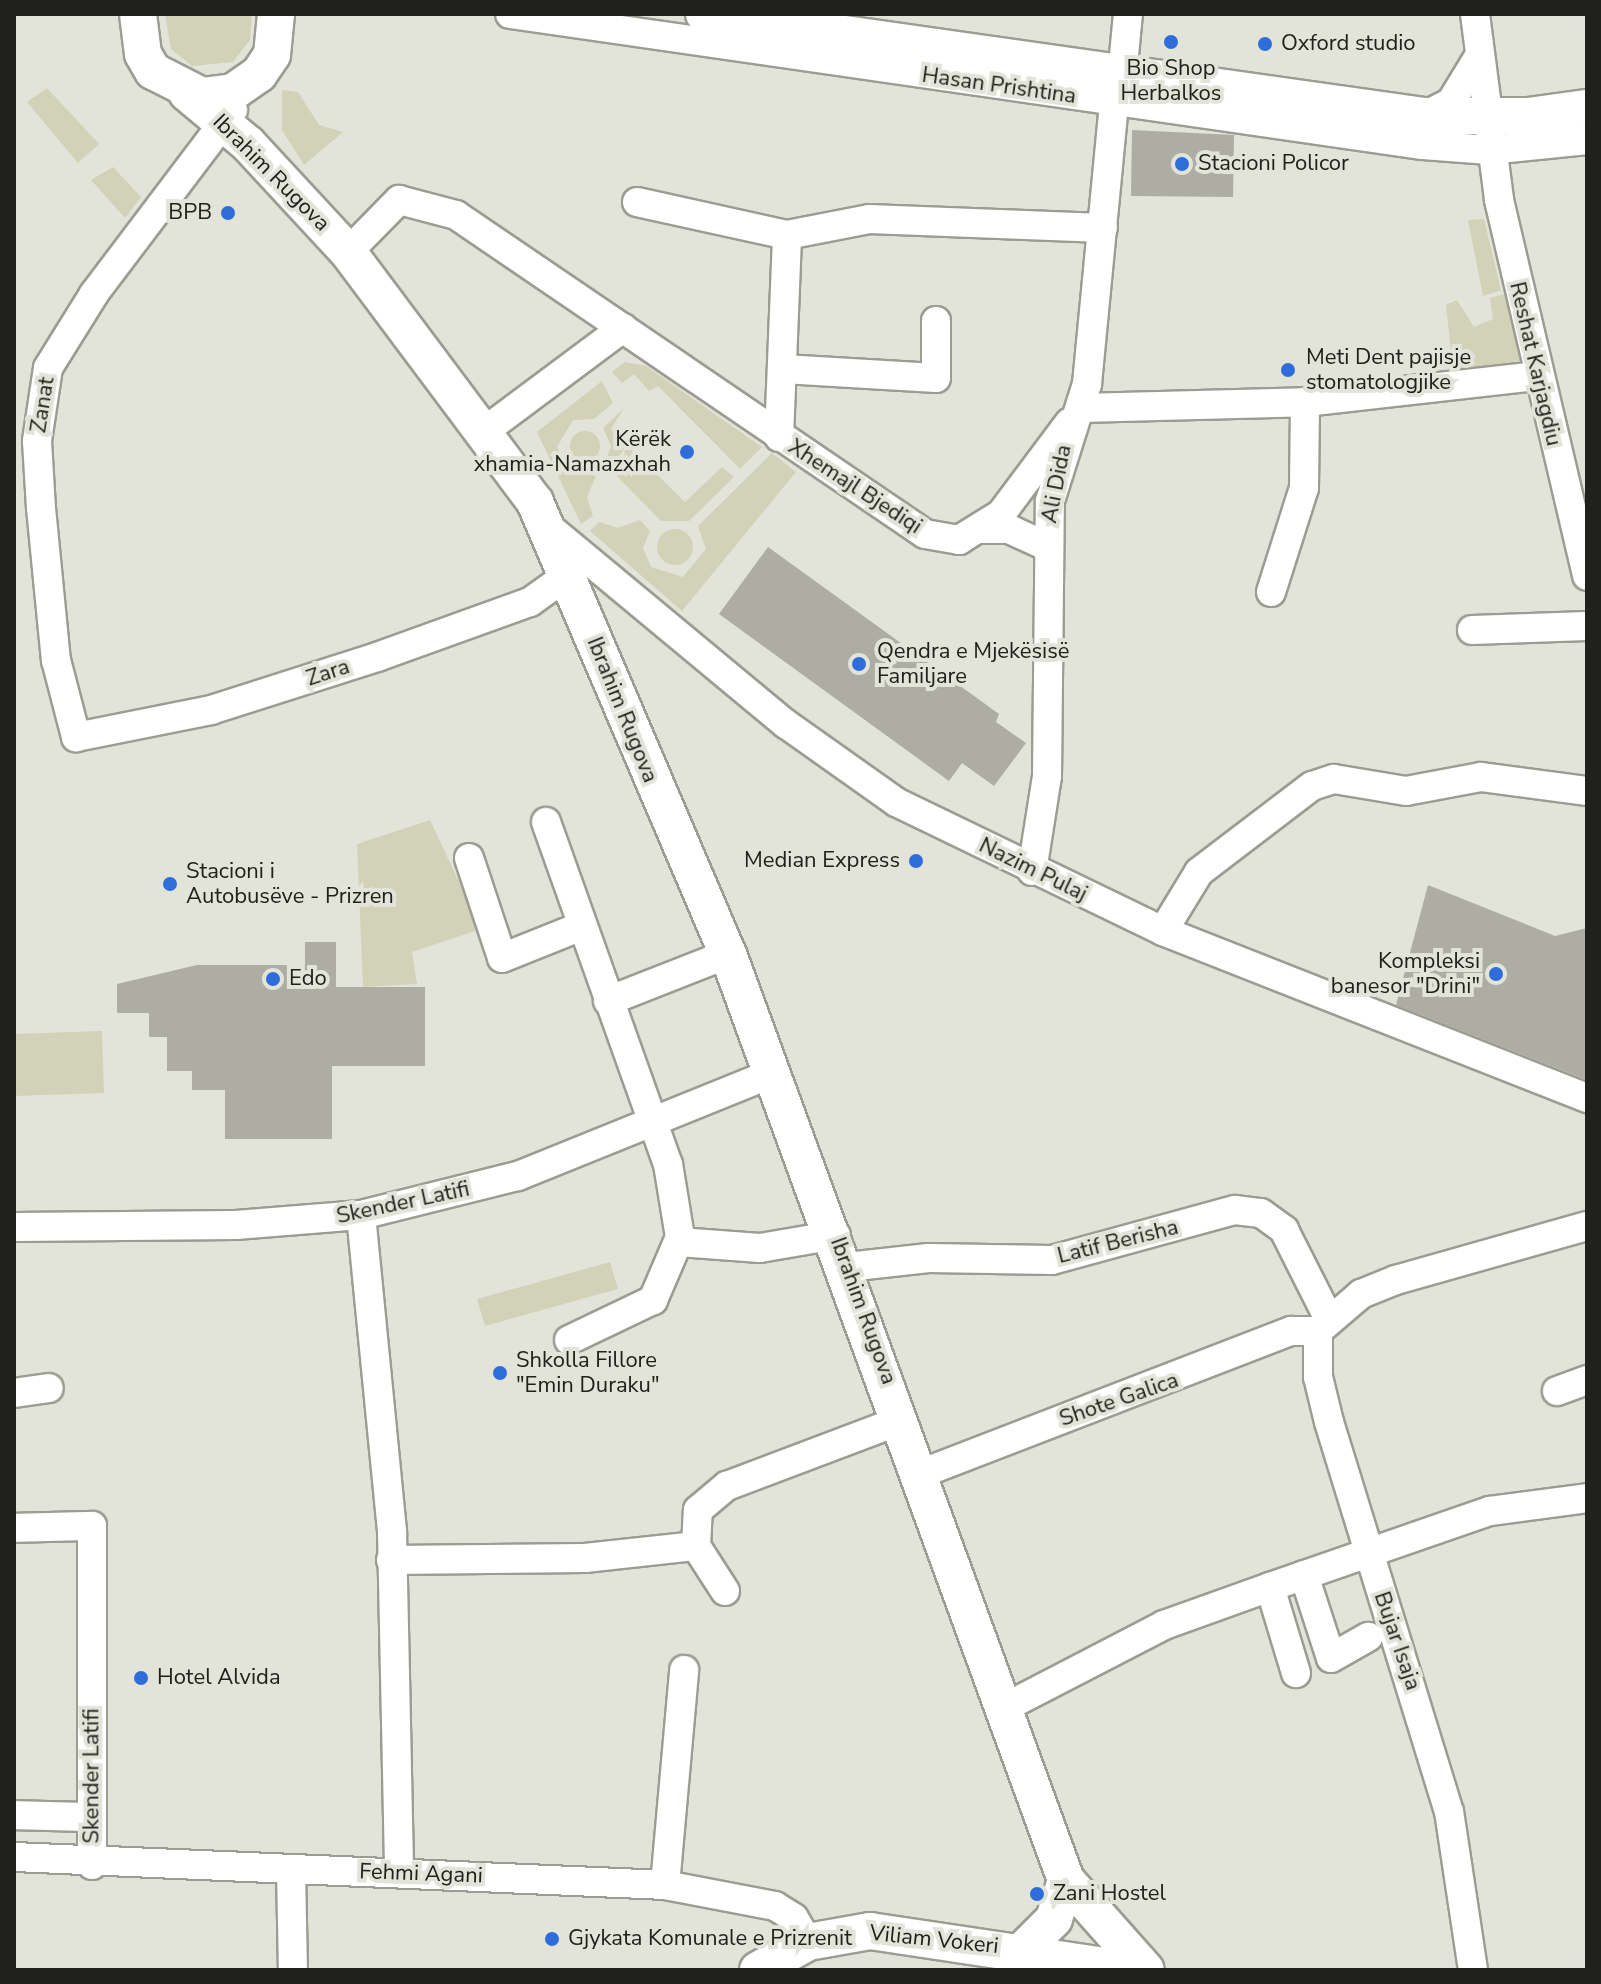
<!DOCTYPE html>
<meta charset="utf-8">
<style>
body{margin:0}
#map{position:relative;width:1601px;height:1984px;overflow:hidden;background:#e3e4d9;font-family:"Nunito Sans",sans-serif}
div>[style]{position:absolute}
.green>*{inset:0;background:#d1d2b8}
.round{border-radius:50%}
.building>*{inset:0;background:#adada3}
.roads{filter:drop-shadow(2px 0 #9c9c92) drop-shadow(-2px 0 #9c9c92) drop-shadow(0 2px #9c9c92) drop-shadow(0 -2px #9c9c92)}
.minor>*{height:28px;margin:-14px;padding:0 14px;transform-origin:14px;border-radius:14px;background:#fff}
.major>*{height:36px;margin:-18px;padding:0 18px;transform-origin:18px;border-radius:18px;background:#fff}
.dots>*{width:22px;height:22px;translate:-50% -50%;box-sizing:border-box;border:4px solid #e3e4d9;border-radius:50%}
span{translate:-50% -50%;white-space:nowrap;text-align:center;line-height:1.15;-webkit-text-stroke:8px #e3e4d9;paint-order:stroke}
.poi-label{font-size:22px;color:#20201c}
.left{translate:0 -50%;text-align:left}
.right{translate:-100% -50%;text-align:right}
.street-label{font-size:22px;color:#20201c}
.frame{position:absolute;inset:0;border:16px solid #20201c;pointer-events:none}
</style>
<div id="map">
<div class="green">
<div style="clip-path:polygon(165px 14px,252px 14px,250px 40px,233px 62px,192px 66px,171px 49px)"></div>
<div style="clip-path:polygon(47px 88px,99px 144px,78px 163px,27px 102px)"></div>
<div style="clip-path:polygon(282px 90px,298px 92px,319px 125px,343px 132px,304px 165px,282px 130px)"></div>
<div style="clip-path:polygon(113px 167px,141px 197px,125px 218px,91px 180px)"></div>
<div style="clip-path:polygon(1484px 219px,1501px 290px,1483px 296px,1468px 220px)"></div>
<div style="clip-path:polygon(1505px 294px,1521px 361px,1453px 370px,1446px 305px,1457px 300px,1474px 327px,1493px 319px,1490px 298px)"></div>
<div style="clip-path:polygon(625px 362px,646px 366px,762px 447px,740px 469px,658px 386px,649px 391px,634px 374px,622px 383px,612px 372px)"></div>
<div style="clip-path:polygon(602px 381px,613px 403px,594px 419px,573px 420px,557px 447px,569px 470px,596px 476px,587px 497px,593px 516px,581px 524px,537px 432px)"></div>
<div style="clip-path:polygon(624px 408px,611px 429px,685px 502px,722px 467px,734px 477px,689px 521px,661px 521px,605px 464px,611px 446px,603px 428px)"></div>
<div class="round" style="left:570px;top:431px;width:30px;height:30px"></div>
<div style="clip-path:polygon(772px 453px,796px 472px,682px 611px,590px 531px,599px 522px,618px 528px,640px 520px,650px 531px,643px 548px,651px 567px,683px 577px,706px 549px,698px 526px)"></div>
<div class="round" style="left:657px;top:529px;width:36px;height:36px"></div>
<div style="clip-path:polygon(430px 820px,481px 929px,412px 952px,417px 984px,363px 987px,357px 844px)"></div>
<div style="clip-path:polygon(102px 1031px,104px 1093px,14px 1096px,14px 1034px)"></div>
<div style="clip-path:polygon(610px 1262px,618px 1289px,485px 1326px,477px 1299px)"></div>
</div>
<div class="building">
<div style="clip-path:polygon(1132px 130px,1234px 135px,1233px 197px,1131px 196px)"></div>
<div style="clip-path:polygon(768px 547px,999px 714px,996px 722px,1026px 743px,994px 786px,962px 763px,949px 781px,719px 614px)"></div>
<div style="clip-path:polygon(1428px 885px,1555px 936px,1587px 928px,1587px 1080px,1396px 1005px)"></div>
<div style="clip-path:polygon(305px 942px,336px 942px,336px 987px,425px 987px,425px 1066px,332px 1066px,332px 1139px,225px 1139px,225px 1090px,192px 1090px,192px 1071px,167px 1071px,167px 1037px,149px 1037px,149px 1013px,117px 1013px,117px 984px,197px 965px,305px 965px)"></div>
</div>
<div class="roads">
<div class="minor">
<div style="left:510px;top:14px;width:922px;rotate:8.17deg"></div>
<div style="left:1423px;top:145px;width:66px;rotate:4.3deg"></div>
<div style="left:1489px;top:150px;width:99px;rotate:-5.8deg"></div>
<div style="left:1475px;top:14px;width:188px;rotate:82.6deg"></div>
<div style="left:1499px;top:200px;width:386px;rotate:76.8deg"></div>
<div style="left:1122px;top:76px;width:62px;rotate:-84.5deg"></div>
<div style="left:233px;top:110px;width:231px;rotate:127.1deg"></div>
<div style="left:94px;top:294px;width:87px;rotate:121.9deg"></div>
<div style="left:48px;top:368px;width:74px;rotate:98.6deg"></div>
<div style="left:37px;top:441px;width:67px;rotate:86.6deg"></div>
<div style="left:41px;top:508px;width:153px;rotate:84.4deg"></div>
<div style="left:56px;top:660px;width:80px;rotate:75.4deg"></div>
<div style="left:76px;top:737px;width:138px;rotate:-11.3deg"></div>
<div style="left:211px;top:710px;width:174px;rotate:-17.7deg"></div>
<div style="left:377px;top:657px;width:163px;rotate:-19.8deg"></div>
<div style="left:530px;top:602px;width:47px;rotate:-35.4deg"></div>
<div style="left:1424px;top:116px;width:30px;rotate:-27deg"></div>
<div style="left:1451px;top:102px;width:52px;rotate:-58.5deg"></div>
<div style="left:637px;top:202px;width:154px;rotate:12.4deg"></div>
<div style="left:787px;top:235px;width:84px;rotate:-11deg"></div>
<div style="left:869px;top:219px;width:234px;rotate:2.2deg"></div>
<div style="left:348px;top:252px;width:73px;rotate:-45.6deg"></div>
<div style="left:399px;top:200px;width:59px;rotate:14.7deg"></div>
<div style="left:456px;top:215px;width:567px;rotate:34.22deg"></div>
<div style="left:925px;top:534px;width:35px;rotate:10deg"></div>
<div style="left:959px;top:540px;width:49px;rotate:-31.8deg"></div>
<div style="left:1001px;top:514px;width:114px;rotate:-53.2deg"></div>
<div style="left:783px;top:369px;width:153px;rotate:3.4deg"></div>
<div style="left:936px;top:378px;width:57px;rotate:-90deg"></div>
<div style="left:1081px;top:408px;width:224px;rotate:-1.5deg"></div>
<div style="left:1305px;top:402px;width:232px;rotate:-6.4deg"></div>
<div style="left:486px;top:430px;width:171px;rotate:-36.7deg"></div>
<div style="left:779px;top:437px;width:202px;rotate:-87.7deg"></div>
<div style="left:546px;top:525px;width:312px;rotate:39.7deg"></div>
<div style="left:786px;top:724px;width:135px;rotate:35.3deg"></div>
<div style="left:896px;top:802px;width:297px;rotate:25.8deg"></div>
<div style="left:1163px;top:931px;width:456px;rotate:21.5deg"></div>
<div style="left:981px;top:529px;width:28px"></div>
<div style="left:1009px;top:529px;width:41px;rotate:24.7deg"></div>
<div style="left:1271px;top:592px;width:109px;rotate:-72.4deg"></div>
<div style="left:1304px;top:488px;width:86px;rotate:-89.3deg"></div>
<div style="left:1472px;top:630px;width:115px;rotate:-2deg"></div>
<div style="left:546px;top:822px;width:363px;rotate:70.4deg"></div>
<div style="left:668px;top:1164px;width:74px;rotate:80.7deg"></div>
<div style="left:680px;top:1237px;width:69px;rotate:113.2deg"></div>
<div style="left:653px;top:1300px;width:93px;rotate:154.5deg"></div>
<div style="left:469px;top:858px;width:105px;rotate:71.7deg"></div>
<div style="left:502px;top:958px;width:86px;rotate:-21.8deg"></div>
<div style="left:1032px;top:871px;width:96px;rotate:-81deg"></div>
<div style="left:1047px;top:776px;width:275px;rotate:-89.4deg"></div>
<div style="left:1050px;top:501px;width:123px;rotate:-72.5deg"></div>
<div style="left:1087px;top:384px;width:282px;rotate:-84.5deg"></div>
<div style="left:1163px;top:931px;width:69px;rotate:-58.6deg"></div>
<div style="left:1199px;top:872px;width:142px;rotate:-37.3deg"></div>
<div style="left:1312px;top:786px;width:23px;rotate:-18deg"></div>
<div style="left:1334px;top:779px;width:73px;rotate:9.5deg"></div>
<div style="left:1406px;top:791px;width:76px;rotate:-10.6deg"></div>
<div style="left:1481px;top:777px;width:107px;rotate:7.5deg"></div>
<div style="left:608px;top:1001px;width:129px;rotate:-21.4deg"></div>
<div style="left:361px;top:1215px;width:319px;rotate:84.4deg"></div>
<div style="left:392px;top:1532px;width:340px;rotate:88.8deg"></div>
<div style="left:14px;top:1227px;width:222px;rotate:-0.5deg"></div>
<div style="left:236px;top:1225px;width:125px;rotate:-4.6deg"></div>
<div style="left:361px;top:1215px;width:162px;rotate:-14deg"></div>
<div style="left:518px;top:1176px;width:273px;rotate:-22deg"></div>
<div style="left:679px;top:1242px;width:81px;rotate:4.2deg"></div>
<div style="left:760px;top:1248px;width:77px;rotate:-9.7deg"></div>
<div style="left:847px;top:1267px;width:82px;rotate:-6.3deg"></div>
<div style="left:929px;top:1258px;width:123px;rotate:0.9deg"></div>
<div style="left:1052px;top:1260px;width:190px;rotate:-15.3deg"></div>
<div style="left:1235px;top:1210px;width:26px;rotate:7deg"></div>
<div style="left:1261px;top:1213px;width:29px;rotate:36deg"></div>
<div style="left:1284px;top:1230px;width:97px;rotate:63.2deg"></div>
<div style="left:1557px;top:1391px;width:32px;rotate:-20deg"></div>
<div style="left:14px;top:1393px;width:35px;rotate:-8deg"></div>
<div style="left:920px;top:1474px;width:398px;rotate:-21.1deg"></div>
<div style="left:1291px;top:1331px;width:27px"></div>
<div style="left:14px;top:1528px;width:78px;rotate:-1.5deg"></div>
<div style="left:92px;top:1526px;width:339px;rotate:90deg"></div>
<div style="left:391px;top:1560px;width:194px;rotate:-0.6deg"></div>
<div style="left:585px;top:1558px;width:112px;rotate:-6.2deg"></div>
<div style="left:1304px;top:1575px;width:87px;rotate:72deg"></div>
<div style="left:1331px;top:1658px;width:43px;rotate:-29.6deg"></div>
<div style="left:1270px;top:1587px;width:90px;rotate:73.2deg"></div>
<div style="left:725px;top:1591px;width:54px;rotate:-122.8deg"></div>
<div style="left:696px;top:1546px;width:36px;rotate:-87deg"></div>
<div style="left:698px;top:1510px;width:38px;rotate:-40deg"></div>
<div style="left:727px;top:1486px;width:187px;rotate:-20.7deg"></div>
<div style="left:1004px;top:1708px;width:180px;rotate:-27.4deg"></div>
<div style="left:1164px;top:1625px;width:113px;rotate:-19.7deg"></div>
<div style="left:1270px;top:1587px;width:233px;rotate:-19.1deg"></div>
<div style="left:1490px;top:1511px;width:98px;rotate:-7.6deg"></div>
<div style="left:14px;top:1815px;width:78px;rotate:1.5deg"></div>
<div style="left:14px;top:1857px;width:652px;rotate:2.46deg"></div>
<div style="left:665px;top:1885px;width:112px;rotate:10.8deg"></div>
<div style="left:775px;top:1906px;width:22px;rotate:32deg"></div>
<div style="left:794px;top:1918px;width:28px;rotate:60deg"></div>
<div style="left:291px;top:1869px;width:101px;rotate:88.9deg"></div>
<div style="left:665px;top:1885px;width:216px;rotate:-84.9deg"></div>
<div style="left:1473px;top:1970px;width:160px;rotate:-98.6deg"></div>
<div style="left:1449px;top:1812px;width:408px;rotate:-107.1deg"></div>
<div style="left:1329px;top:1422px;width:46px;rotate:-103.7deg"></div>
<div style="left:1318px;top:1377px;width:46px;rotate:-90deg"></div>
<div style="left:1318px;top:1331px;width:57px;rotate:-40.7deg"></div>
<div style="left:1361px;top:1294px;width:38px;rotate:-22deg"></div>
<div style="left:1396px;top:1280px;width:198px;rotate:-15.8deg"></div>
</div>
<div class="major">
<div style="left:138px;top:14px;width:40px;rotate:82.9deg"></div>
<div style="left:143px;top:54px;width:20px;rotate:60deg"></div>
<div style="left:153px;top:71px;width:55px;rotate:27deg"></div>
<div style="left:202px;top:96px;width:31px;rotate:-7deg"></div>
<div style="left:233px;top:92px;width:32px;rotate:-35deg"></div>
<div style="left:259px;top:74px;width:23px;rotate:-56deg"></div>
<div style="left:272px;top:55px;width:41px;rotate:-84.4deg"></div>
<div style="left:704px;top:14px;width:726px;rotate:8.07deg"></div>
<div style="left:1423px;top:116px;width:105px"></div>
<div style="left:1528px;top:116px;width:60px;rotate:-7.7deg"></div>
<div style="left:187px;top:93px;width:80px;rotate:39.9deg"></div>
<div style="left:248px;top:144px;width:147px;rotate:47.2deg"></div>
<div style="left:348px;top:252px;width:312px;rotate:53.2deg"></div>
<div style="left:535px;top:502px;width:491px;rotate:66.9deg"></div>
<div style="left:728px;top:954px;width:986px;rotate:69.95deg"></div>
<div style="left:1066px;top:1880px;width:120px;rotate:48.4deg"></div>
<div style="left:1022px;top:1951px;width:45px;rotate:-45deg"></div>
<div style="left:1054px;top:1919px;width:41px;rotate:-72.9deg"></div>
<div style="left:758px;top:1970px;width:57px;rotate:-29.2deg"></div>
<div style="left:808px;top:1942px;width:63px;rotate:-10.1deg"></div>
<div style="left:870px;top:1931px;width:263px;rotate:8.5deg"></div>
</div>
</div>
<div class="dots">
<div style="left:1171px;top:42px;background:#2f6ddb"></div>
<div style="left:1265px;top:44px;background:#2f6ddb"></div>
<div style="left:1182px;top:164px;background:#2f6ddb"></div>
<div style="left:228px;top:213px;background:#2f6ddb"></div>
<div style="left:1288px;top:370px;background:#2f6ddb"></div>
<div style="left:687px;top:452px;background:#2f6ddb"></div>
<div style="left:859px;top:664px;background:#2f6ddb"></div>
<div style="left:916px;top:861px;background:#2f6ddb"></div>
<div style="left:170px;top:884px;background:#2f6ddb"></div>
<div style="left:1496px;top:974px;background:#2f6ddb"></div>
<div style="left:273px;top:979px;background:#2f6ddb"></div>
<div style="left:500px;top:1373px;background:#2f6ddb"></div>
<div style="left:141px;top:1678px;background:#2f6ddb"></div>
<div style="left:1037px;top:1894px;background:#2f6ddb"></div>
<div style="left:552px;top:1939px;background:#2f6ddb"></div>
</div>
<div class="poi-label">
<span class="left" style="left:1281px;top:44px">Oxford studio</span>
<span style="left:1171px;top:81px">Bio Shop<br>Herbalkos</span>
<span class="left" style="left:1198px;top:164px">Stacioni Policor</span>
<span class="right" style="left:212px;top:213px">BPB</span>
<span class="left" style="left:1306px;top:370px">Meti Dent pajisje<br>stomatologjike</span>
<span class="right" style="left:671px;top:452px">Kërëk<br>xhamia-Namazxhah</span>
<span class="left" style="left:877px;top:664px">Qendra e Mjekësisë<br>Familjare</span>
<span class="right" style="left:900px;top:861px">Median Express</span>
<span class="left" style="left:186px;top:884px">Stacioni i<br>Autobusëve - Prizren</span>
<span class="right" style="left:1480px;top:974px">Kompleksi<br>banesor "Drini"</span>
<span class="left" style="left:289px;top:979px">Edo</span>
<span class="left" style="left:516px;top:1373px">Shkolla Fillore<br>"Emin Duraku"</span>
<span class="left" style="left:157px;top:1678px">Hotel Alvida</span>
<span class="left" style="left:1053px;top:1894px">Zani Hostel</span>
<span class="left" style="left:568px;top:1939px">Gjykata Komunale e Prizrenit</span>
</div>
<div class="street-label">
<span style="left:999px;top:86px;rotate:8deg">Hasan Prishtina</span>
<span style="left:271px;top:173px;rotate:45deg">Ibrahim Rugova</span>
<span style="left:1535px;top:364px;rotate:77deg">Reshat Karjagdiu</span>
<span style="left:43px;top:405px;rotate:-81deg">Zanat</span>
<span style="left:1057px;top:484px;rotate:-79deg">Ali Dida</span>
<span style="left:855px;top:487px;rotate:33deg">Xhemajl Bjediqi</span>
<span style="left:328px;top:673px;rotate:-18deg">Zara</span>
<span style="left:622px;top:710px;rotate:68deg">Ibrahim Rugova</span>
<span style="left:1033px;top:870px;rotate:26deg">Nazim Pulaj</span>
<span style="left:403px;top:1203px;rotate:-12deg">Skender Latifi</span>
<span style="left:1118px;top:1242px;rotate:-14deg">Latif Berisha</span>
<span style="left:863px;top:1311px;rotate:70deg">Ibrahim Rugova</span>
<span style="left:1119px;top:1400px;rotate:-19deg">Shote Galica</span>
<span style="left:1397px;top:1641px;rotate:71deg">Bujar Isaja</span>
<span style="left:92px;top:1776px;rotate:-90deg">Skender Latifi</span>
<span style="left:421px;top:1874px;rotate:2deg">Fehmi Agani</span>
<span style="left:934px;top:1940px;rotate:6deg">Viliam Vokeri</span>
</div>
<div class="frame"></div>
</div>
